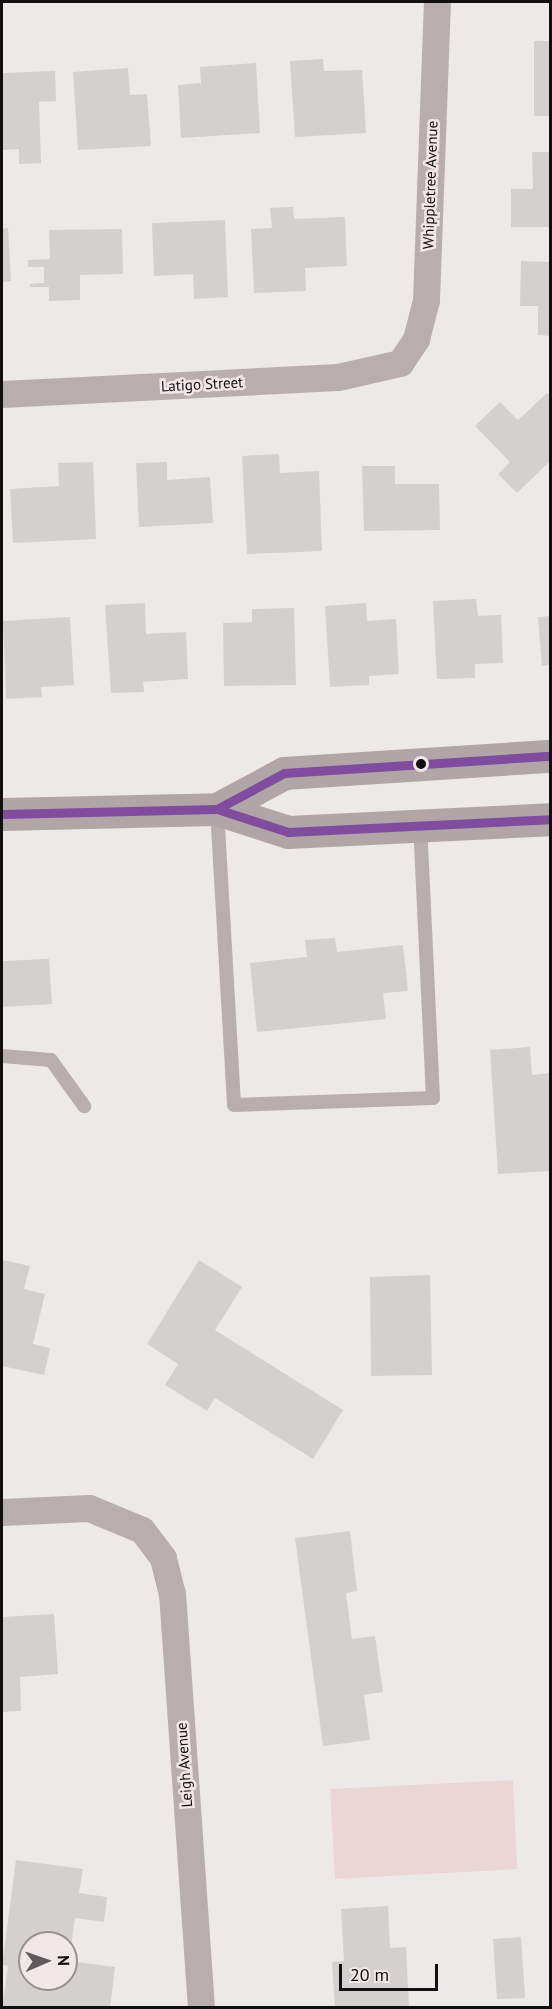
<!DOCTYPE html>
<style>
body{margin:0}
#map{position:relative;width:552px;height:2009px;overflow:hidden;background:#eee9e9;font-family:"PT Sans",sans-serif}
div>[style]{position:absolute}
.green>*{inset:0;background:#ead5d7}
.building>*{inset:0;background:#d4d0d0}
.service>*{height:14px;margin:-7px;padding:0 7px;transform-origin:7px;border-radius:7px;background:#b9aeaf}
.minor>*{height:27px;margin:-13.5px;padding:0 13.5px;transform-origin:13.5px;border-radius:13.5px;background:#b9aeaf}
.primary>*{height:33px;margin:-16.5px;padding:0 16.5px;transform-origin:16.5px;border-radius:16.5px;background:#b2a5a7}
.bus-1>*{height:9px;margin:-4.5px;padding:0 4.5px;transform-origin:4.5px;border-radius:4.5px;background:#804c9e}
.dots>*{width:16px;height:16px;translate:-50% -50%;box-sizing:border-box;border:3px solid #f0e7e8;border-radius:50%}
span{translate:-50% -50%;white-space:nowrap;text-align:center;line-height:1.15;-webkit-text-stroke:5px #f0e7e8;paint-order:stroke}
.street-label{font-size:15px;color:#120f10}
.frame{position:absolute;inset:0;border:3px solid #120f10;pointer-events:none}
.north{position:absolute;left:18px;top:1931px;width:60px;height:60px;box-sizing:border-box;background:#f0e7e8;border:2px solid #979192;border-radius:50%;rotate:88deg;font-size:16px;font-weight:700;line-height:24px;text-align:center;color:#120f10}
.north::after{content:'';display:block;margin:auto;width:21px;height:27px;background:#5f5b5c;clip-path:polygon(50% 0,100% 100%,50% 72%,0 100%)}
.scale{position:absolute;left:339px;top:1964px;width:99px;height:27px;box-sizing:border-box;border:3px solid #120f10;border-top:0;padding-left:8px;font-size:18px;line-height:21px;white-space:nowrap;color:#120f10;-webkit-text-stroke:4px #f0e7e8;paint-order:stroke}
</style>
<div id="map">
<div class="green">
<div style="clip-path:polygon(513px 1780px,517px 1869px,335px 1879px,330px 1789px)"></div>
</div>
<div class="building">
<div style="clip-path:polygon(534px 41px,550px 41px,550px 116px,534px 116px)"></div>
<div style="clip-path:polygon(323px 59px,324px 71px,362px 70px,366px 133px,295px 137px,290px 61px)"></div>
<div style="clip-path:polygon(256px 63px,260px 133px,181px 138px,178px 85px,201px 83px,200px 67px)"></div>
<div style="clip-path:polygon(128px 68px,130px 95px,147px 94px,151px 146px,78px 150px,73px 72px)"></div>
<div style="clip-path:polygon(55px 71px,56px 101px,39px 102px,41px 163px,19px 164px,19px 149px,2px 150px,3px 73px)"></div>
<div style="clip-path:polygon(532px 152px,550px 152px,550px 227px,511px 227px,511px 189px,533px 189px)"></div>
<div style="clip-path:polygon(293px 207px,294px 219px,345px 217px,347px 266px,305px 268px,306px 291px,254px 293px,251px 229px,272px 228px,270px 208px)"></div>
<div style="clip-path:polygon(225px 220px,228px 297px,194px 299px,193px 274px,154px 276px,152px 223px)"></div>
<div style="clip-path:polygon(8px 228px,11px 281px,2px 282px,2px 229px)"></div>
<div style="clip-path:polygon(122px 229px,123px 274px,80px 275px,80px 300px,49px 301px,49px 287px,30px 287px,30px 284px,44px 283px,44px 267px,28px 267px,28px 260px,50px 259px,49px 230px)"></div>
<div style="clip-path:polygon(521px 261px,550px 262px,550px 336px,538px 335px,538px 306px,520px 306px)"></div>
<div style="clip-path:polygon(547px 393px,550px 396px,550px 461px,517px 493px,498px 474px,510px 462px,475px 426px,500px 402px,518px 420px)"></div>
<div style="clip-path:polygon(279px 454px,280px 473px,319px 471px,322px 551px,247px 554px,242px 456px)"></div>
<div style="clip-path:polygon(93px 462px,96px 539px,13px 543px,10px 489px,59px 486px,58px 463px)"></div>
<div style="clip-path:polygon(167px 462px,167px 480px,210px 477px,213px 523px,139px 527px,136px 463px)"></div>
<div style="clip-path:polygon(362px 466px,395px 466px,395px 484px,439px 484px,440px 530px,364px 531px)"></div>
<div style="clip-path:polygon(476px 599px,478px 616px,501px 615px,503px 663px,475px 664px,475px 678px,437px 679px,433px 601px)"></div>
<div style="clip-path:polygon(145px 603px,146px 634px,186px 632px,188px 679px,143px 682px,144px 692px,111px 693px,105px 605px)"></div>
<div style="clip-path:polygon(366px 603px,367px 621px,396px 619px,399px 674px,369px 676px,369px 685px,330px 687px,325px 606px)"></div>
<div style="clip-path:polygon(294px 608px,296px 685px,224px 686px,223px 623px,252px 622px,252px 609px)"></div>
<div style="clip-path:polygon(550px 616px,550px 665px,542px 666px,538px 617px)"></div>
<div style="clip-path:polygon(70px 617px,74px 685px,41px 687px,42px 697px,6px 699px,3px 621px)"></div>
<div style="clip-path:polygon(335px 938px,337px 952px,403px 945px,408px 991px,383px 993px,386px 1019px,257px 1032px,250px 963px,307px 957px,305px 940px)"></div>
<div style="clip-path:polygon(49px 959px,52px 1004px,2px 1007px,2px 961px)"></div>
<div style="clip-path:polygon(530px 1047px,532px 1075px,550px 1073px,550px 1171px,498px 1174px,490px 1050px)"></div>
<div style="clip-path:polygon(3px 1260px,30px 1266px,24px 1289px,45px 1294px,33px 1344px,50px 1348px,44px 1375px,2px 1366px)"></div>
<div style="clip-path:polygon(199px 1260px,242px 1287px,215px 1330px,343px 1410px,313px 1459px,215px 1398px,207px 1411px,165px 1385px,178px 1364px,147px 1344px)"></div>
<div style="clip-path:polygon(430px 1275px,432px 1375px,371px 1376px,370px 1277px)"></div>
<div style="clip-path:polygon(350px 1531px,357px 1591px,346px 1593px,352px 1639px,375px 1636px,383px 1692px,364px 1695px,370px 1740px,323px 1746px,295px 1538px)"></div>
<div style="clip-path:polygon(54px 1614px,58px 1674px,20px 1677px,21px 1711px,2px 1712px,2px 1617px)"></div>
<div style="clip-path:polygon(evenodd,16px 1860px,83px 1869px,79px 1893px,107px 1897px,104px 1922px,75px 1918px,69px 1961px,115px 1967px,110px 2008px,2px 2008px,8px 1966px,2px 1965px,16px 1860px,30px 1943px,66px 1943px,66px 1979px,30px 1979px,30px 1943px)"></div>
<div style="clip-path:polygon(388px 1906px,390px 1948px,406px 1947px,409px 2008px,335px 2008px,332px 1962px,344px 1961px,341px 1909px)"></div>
<div style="clip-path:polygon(521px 1937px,525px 1998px,497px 1999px,493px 1939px)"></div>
</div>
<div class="service">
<div style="left:217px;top:809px;width:296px;rotate:86.7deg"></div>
<div style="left:234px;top:1105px;width:199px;rotate:-2deg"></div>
<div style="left:433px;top:1098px;width:273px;rotate:-92.7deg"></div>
<div style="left:2px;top:1056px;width:49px;rotate:4.7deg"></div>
<div style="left:51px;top:1060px;width:57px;rotate:54.3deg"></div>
</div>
<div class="minor">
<div style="left:2px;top:394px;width:336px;rotate:-2.9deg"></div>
<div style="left:338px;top:377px;width:64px;rotate:-12.7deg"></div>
<div style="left:400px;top:363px;width:29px;rotate:-56deg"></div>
<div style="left:416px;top:339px;width:40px;rotate:-75.6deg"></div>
<div style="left:426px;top:300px;width:298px;rotate:-87.9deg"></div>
<div style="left:2px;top:1512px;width:87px;rotate:-2.6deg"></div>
<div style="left:89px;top:1508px;width:57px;rotate:22.5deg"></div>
<div style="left:142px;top:1530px;width:35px;rotate:53deg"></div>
<div style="left:163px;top:1558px;width:36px;rotate:76deg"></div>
<div style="left:172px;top:1593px;width:416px;rotate:86deg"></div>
</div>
<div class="primary">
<div style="left:217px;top:809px;width:76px;rotate:-28.2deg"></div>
<div style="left:284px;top:773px;width:267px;rotate:-3.7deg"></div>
<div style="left:2px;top:814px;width:215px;rotate:-1.3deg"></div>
<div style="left:217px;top:809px;width:75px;rotate:17.9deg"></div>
<div style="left:288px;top:832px;width:262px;rotate:-2.8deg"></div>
</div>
<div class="bus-1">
<div style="left:217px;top:809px;width:76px;rotate:-28.2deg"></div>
<div style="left:284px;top:773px;width:267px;rotate:-3.7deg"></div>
<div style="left:2px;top:814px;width:215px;rotate:-1.3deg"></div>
<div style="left:217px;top:809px;width:75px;rotate:17.9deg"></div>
<div style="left:288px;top:832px;width:262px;rotate:-2.8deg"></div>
</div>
<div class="dots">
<div style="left:421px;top:764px;background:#120f10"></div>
</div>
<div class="street-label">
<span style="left:430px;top:185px;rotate:-88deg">Whippletree Avenue</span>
<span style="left:202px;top:384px;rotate:-3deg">Latigo Street</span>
<span style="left:184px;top:1765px;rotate:-94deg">Leigh Avenue</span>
</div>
<div class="frame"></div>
<div class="north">N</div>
<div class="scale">20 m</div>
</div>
